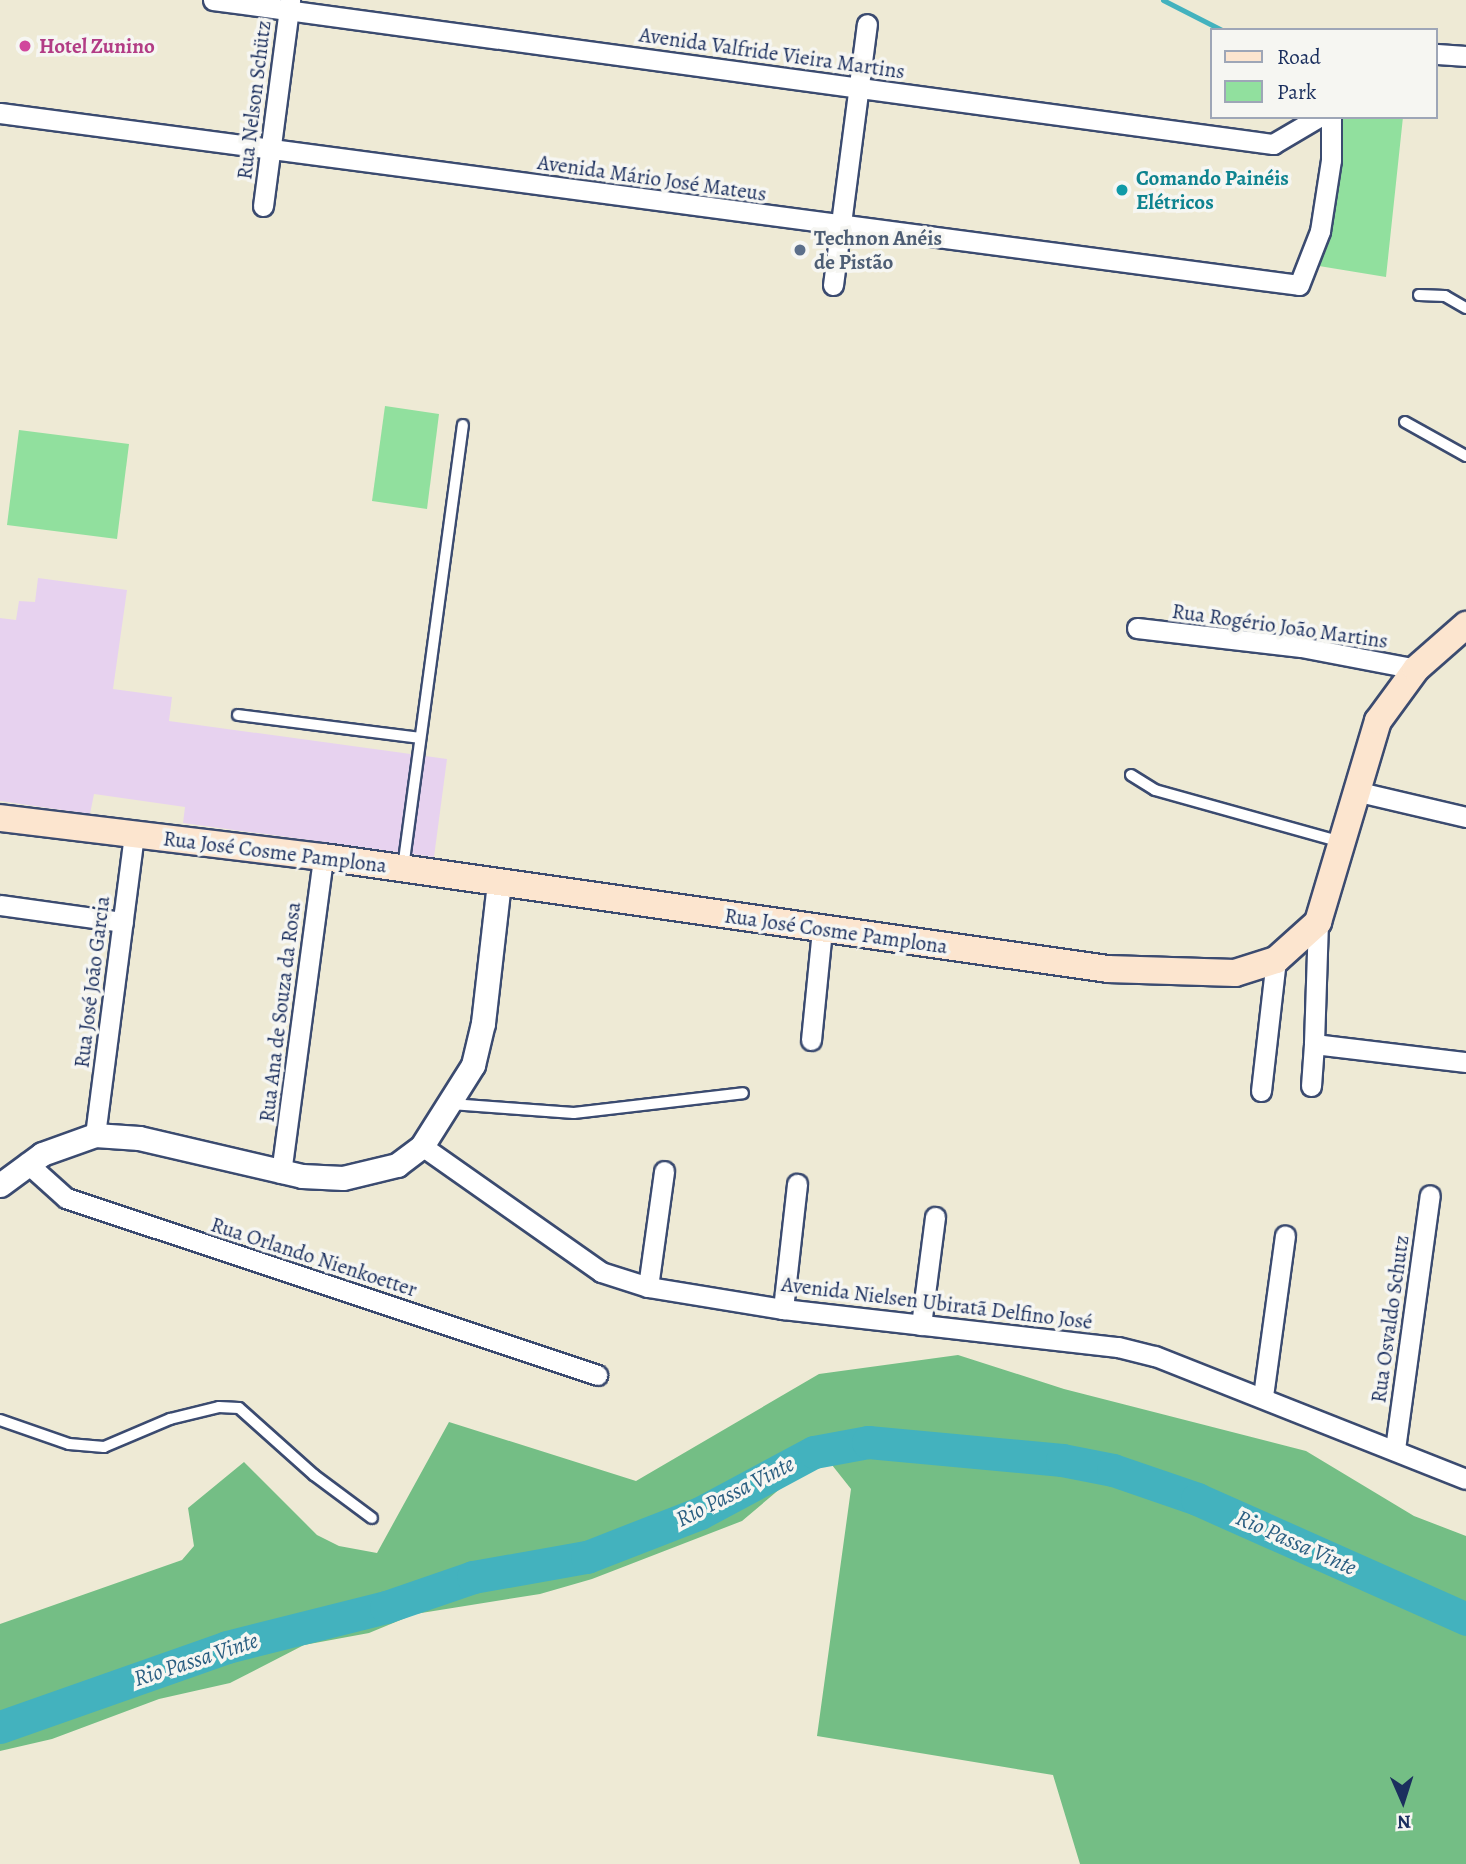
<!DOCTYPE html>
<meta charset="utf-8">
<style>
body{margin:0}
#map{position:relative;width:1466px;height:1864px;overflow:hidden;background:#eeead5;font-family:Alegreya,serif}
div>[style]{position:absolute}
.built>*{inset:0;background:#e7d2ef}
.green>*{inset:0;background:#91e09e}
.forest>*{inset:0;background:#74be85}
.stream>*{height:5px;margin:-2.5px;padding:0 2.5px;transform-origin:2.5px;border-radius:2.5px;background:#43b2be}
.river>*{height:33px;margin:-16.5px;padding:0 16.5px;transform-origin:16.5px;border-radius:16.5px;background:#43b2be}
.roads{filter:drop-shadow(2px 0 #3b4b70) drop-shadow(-2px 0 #3b4b70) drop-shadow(0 2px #3b4b70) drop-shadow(0 -2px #3b4b70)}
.service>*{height:10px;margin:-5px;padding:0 5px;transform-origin:5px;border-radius:5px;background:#fff}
.minor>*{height:19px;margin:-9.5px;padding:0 9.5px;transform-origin:9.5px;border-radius:9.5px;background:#fff}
.tertiary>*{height:23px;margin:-11.5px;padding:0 11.5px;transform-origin:11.5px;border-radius:11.5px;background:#fff}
.secondary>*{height:26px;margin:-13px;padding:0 13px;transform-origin:13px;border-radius:13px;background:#fce5cf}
.dots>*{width:19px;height:19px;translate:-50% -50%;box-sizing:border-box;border:4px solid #f6f6f2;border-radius:50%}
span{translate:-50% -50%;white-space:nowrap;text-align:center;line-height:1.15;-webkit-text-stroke:7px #f6f6f2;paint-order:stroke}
.hotel-label{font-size:21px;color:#b23c85;font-weight:700}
.left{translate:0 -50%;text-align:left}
.street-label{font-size:21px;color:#1b2f5e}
.culture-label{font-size:21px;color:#0d838f;font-weight:700}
.service-label{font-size:21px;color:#4e5e75;font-weight:700}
.water-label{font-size:23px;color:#295d80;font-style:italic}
.legend{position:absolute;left:1210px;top:28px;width:228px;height:91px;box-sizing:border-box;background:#f6f6f2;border:2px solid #9ea6b7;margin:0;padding:9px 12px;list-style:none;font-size:21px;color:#1b2f5e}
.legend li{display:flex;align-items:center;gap:14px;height:35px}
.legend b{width:35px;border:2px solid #9ea6b7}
.north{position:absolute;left:1368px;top:1766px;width:70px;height:70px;-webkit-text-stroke:5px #f6f6f2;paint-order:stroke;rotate:177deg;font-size:19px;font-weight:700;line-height:28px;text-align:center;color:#1b2f5e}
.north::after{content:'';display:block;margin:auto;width:24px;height:32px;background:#1b2f5e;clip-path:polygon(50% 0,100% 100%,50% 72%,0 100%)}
</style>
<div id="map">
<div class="built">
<div style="clip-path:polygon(38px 578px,127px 590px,113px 689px,172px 697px,169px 721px,447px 759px,434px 857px,183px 823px,185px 807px,94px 794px,90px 814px,0 801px,0 618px,16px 620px,19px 601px,35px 602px)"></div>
</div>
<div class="green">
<div style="clip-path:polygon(1338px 117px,1403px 117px,1386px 277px,1319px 266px,1329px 227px)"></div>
<div style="clip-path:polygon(385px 406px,439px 414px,427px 509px,372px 501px)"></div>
<div style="clip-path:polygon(19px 430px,129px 444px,117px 539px,7px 525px)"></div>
</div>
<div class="forest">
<div style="clip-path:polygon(958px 1355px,1064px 1389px,1306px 1451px,1414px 1516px,1466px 1536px,1466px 1864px,1080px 1864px,1053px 1775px,817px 1736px,851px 1489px,832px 1465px,807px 1466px,742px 1521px,592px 1579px,540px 1594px,415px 1614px,369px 1633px,304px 1645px,230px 1683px,159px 1699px,52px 1739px,0 1751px,0 1624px,182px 1560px,194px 1546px,188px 1508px,244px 1462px,317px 1535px,339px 1546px,377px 1553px,449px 1422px,636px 1481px,819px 1374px)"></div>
</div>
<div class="stream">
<div style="left:1163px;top:0;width:66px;rotate:27deg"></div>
</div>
<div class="river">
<div style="left:0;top:1727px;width:241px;rotate:-19.4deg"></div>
<div style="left:227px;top:1647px;width:164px;rotate:-14.1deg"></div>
<div style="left:386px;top:1607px;width:92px;rotate:-19deg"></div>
<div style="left:473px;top:1577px;width:116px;rotate:-10deg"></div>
<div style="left:587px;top:1557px;width:121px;rotate:-21.3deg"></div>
<div style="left:700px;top:1513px;width:129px;rotate:-28.2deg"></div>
<div style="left:814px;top:1452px;width:55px;rotate:-10.5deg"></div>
<div style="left:868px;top:1442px;width:195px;rotate:5.3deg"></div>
<div style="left:1062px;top:1460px;width:52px;rotate:11.1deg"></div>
<div style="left:1113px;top:1470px;width:89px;rotate:19deg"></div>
<div style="left:1197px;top:1499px;width:295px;rotate:24deg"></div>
</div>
<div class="roads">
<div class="service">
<div style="left:1419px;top:295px;width:26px;rotate:2deg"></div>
<div style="left:1445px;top:296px;width:24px;rotate:30deg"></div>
<div style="left:1405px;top:422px;width:70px;rotate:29.1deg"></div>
<div style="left:238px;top:715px;width:183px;rotate:7.2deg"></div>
<div style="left:1131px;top:775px;width:28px;rotate:32deg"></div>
<div style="left:1155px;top:790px;width:193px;rotate:15.6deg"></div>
<div style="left:403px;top:868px;width:447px;rotate:-82.3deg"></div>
<div style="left:451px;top:1104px;width:123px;rotate:4.2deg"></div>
<div style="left:574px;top:1113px;width:170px;rotate:-6.7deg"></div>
<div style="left:0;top:1420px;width:73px;rotate:19.2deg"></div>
<div style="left:69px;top:1444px;width:35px;rotate:5deg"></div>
<div style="left:104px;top:1447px;width:72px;rotate:-23deg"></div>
<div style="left:170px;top:1419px;width:50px;rotate:-13.8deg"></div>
<div style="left:219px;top:1407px;width:20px;rotate:3deg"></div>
<div style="left:239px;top:1408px;width:101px;rotate:41.8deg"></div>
<div style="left:314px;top:1475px;width:72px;rotate:36.6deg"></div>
</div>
<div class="minor">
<div style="left:213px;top:0;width:1070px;rotate:7.74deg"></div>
<div style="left:1273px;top:144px;width:53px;rotate:-30.4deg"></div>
<div style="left:1436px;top:54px;width:30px;rotate:4deg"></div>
<div style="left:0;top:113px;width:1310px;rotate:7.54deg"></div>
<div style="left:1299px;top:285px;width:58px;rotate:-68.7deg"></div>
<div style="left:1320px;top:231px;width:72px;rotate:-81.2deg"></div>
<div style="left:1331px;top:160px;width:43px;rotate:-90deg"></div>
<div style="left:263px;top:206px;width:208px;rotate:-82.5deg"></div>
<div style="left:833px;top:285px;width:263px;rotate:-82.6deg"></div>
<div style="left:1137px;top:628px;width:165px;rotate:6.6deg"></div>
<div style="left:1301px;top:647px;width:117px;rotate:10.8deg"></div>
<div style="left:1355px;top:791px;width:114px;rotate:13.2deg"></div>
<div style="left:0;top:905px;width:124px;rotate:7.9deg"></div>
<div style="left:1318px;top:922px;width:122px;rotate:91.9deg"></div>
<div style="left:1314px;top:1044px;width:153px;rotate:6.8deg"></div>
<div style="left:811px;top:1040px;width:111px;rotate:-84.3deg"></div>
<div style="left:1311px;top:1086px;width:42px;rotate:-85.9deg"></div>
<div style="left:1261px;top:1091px;width:132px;rotate:-83.5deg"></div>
<div style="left:95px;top:1135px;width:304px;rotate:-82.6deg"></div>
<div style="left:422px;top:1146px;width:219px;rotate:35.1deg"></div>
<div style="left:601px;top:1272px;width:49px;rotate:17.7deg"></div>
<div style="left:648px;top:1287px;width:137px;rotate:9.3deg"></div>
<div style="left:783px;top:1309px;width:337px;rotate:6.5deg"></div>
<div style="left:1118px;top:1347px;width:38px;rotate:14deg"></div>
<div style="left:1155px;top:1356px;width:334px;rotate:21.6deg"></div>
<div style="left:27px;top:1163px;width:52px;rotate:41.9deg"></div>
<div style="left:66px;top:1198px;width:560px;rotate:18.43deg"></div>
<div style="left:281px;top:1173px;width:319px;rotate:-82.4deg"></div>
<div style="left:648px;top:1287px;width:117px;rotate:-82.1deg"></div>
<div style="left:783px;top:1309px;width:126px;rotate:-83.6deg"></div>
<div style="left:921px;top:1325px;width:109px;rotate:-82.6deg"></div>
<div style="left:1263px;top:1396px;width:162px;rotate:-82.2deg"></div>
<div style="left:1395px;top:1449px;width:256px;rotate:-82.2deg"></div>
</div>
<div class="tertiary">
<div style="left:0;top:1185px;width:52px;rotate:-36.4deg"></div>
<div style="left:42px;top:1154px;width:56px;rotate:-19.7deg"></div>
<div style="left:95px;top:1135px;width:44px;rotate:3.9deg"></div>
<div style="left:139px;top:1138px;width:167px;rotate:13.1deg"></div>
<div style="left:302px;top:1176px;width:41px;rotate:2.8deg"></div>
<div style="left:343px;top:1178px;width:56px;rotate:-13.5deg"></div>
<div style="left:397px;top:1165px;width:31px;rotate:-37deg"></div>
<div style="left:422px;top:1146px;width:96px;rotate:-57.8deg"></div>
<div style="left:473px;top:1065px;width:43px;rotate:-76.6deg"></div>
<div style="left:483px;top:1023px;width:142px;rotate:-83.5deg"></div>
</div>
<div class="secondary">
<div style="left:0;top:818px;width:325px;rotate:6.9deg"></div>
<div style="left:323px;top:857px;width:793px;rotate:8.12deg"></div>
<div style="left:1108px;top:969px;width:127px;rotate:1.8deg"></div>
<div style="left:1235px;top:973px;width:43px;rotate:-17.6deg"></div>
<div style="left:1276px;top:960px;width:57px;rotate:-42.1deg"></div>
<div style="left:1318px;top:922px;width:210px;rotate:-73.4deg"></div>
<div style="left:1378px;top:721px;width:64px;rotate:-53.8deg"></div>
<div style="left:1416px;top:669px;width:67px;rotate:-41.3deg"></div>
</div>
</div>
<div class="dots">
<div style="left:25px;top:46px;background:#d1479c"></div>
<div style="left:1122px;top:190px;background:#0f9aa8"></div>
<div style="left:800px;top:250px;background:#5c6f8a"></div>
</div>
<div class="hotel-label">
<span class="left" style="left:39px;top:46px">Hotel Zunino</span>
</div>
<div class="street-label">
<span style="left:772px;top:53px;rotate:8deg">Avenida Valfride Vieira Martins</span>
<span style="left:254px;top:100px;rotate:-83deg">Rua Nelson Schütz</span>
<span style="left:652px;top:178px;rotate:8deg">Avenida Mário José Mateus</span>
<span style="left:1280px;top:626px;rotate:8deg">Rua Rogério João Martins</span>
<span style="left:275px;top:852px;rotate:7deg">Rua José Cosme Pamplona</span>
<span style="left:836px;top:931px;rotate:8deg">Rua José Cosme Pamplona</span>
<span style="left:92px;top:982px;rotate:-83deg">Rua José João Garcia</span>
<span style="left:280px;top:1012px;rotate:-83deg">Rua Ana de Souza da Rosa</span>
<span style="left:314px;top:1257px;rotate:18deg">Rua Orlando Nienkoetter</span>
<span style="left:937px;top:1303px;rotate:7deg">Avenida Nielsen Ubiratã Delfino José</span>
<span style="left:1390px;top:1319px;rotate:-82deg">Rua Osvaldo Schutz</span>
</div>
<div class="culture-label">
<span class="left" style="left:1136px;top:190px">Comando Painéis<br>Elétricos</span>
</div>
<div class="service-label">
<span class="left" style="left:814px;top:250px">Technon Anéis<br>de Pistão</span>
</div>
<div class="water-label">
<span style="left:735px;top:1492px;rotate:-27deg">Rio Passa Vinte</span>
<span style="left:1296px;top:1543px;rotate:24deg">Rio Passa Vinte</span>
<span style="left:196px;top:1660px;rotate:-18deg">Rio Passa Vinte</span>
</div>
<ul class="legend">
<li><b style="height:9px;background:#fce5cf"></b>Road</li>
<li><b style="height:19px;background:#91e09e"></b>Park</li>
</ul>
<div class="north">N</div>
</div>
